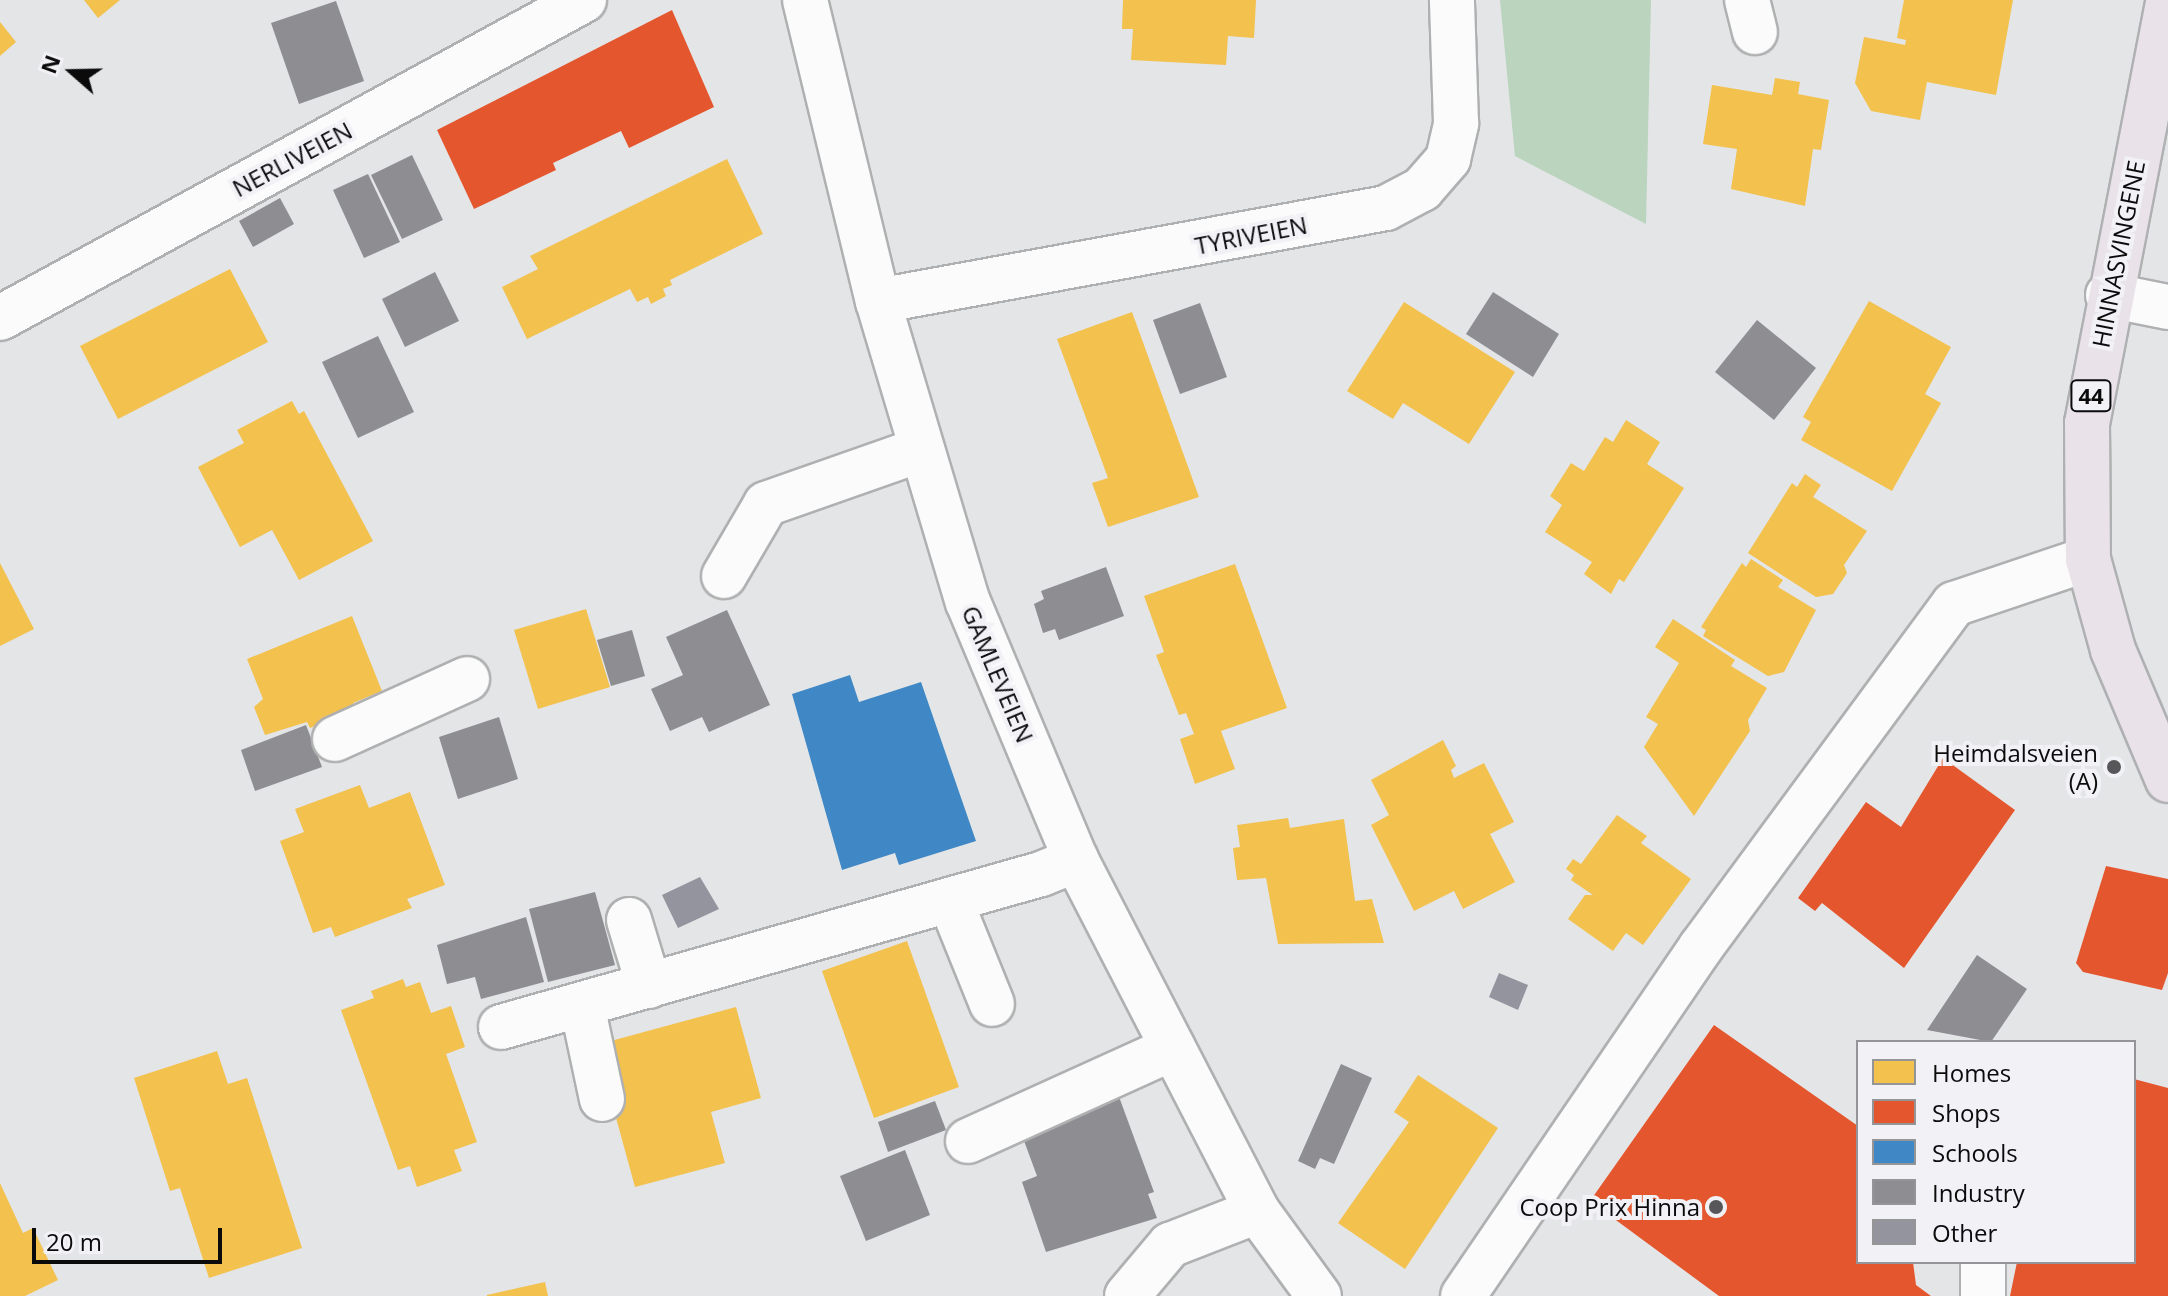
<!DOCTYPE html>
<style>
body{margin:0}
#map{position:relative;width:2168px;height:1296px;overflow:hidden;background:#e4e5e7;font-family:"Open Sans",sans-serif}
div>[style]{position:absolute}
.green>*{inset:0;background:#bad4be}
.homes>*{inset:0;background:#f2c14e}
.shops>*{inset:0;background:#e4572e}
.schools>*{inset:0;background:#3f88c5}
.industry>*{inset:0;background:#8d8d92}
.building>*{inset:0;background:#93949e}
.roads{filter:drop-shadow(2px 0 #afb0b1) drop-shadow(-2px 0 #afb0b1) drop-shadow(0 2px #afb0b1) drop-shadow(0 -2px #afb0b1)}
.minor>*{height:44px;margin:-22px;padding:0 22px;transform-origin:22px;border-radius:22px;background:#fbfbfb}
.major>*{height:44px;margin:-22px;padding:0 22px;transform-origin:22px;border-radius:22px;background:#e9e2e9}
.dots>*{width:22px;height:22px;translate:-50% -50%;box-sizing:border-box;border:4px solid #f1f1f6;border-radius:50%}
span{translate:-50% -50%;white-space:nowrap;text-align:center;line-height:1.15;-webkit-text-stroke:8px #f1f1f6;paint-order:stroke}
.shield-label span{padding:2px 6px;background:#f1f1f6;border:2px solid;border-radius:6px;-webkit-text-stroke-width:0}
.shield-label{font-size:22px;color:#0b0b0c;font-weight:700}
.street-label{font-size:24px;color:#0b0b0c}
.poi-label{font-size:24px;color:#0b0b0c}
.right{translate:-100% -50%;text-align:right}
.legend{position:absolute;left:1856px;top:1040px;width:280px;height:224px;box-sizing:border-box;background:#f1f1f6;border:2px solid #959598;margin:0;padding:10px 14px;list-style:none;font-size:24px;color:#0b0b0c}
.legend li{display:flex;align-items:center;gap:16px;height:40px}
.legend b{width:40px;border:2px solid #959598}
.north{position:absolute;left:32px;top:32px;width:80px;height:80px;-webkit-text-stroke:6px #f1f1f6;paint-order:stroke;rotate:290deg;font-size:22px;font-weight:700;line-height:32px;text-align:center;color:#0b0b0c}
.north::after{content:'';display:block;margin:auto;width:28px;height:36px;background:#0b0b0c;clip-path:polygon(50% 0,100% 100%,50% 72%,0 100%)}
.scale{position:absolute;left:32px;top:1228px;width:190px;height:36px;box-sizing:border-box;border:4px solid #0b0b0c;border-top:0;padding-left:10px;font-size:24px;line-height:28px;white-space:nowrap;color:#0b0b0c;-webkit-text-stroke:6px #f1f1f6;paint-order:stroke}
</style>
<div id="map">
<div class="green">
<div style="clip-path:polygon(1500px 0,1651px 0,1646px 224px,1515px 156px)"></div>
</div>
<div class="homes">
<div style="clip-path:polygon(84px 0,120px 0,98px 18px)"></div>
<div style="clip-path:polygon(1123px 0,1256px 0,1254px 38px,1228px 36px,1226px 65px,1131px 60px,1133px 29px,1122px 29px)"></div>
<div style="clip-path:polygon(1904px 0,2013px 0,1996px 95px,1927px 82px,1920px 120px,1871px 111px,1855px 83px,1864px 37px,1905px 45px,1906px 40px,1897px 38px)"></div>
<div style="clip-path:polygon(0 22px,16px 42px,0 56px)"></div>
<div style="clip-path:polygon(1775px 78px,1800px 82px,1798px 94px,1829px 100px,1821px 150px,1813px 149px,1805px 206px,1731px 189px,1737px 149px,1703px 144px,1712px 85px,1772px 95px)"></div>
<div style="clip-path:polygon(727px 159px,763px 234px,670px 280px,672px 285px,663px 289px,666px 296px,651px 304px,648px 297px,637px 302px,630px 289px,527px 339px,502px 287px,538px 269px,530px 256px)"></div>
<div style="clip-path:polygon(230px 269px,268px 342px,118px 419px,80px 346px)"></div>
<div style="clip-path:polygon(1869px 301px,1951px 347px,1925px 394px,1941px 403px,1892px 491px,1801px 440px,1811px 422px,1803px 417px)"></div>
<div style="clip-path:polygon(1404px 302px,1515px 372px,1469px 444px,1403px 403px,1393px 419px,1347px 391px)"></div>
<div style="clip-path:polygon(1132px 312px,1199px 497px,1108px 527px,1092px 483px,1108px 478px,1057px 339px)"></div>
<div style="clip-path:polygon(292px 401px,299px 414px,304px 411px,373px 541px,299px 580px,272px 530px,240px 547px,198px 467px,244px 443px,237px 430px)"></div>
<div style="clip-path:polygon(1626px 420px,1660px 442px,1647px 464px,1684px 488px,1624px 582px,1619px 579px,1611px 594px,1584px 574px,1592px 562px,1545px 532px,1562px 505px,1550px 496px,1571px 463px,1584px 471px,1605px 437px,1613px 442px)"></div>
<div style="clip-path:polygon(1805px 474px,1821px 485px,1813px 497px,1867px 531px,1844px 565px,1847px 573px,1833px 594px,1816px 597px,1748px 553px,1792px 483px,1797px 487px)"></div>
<div style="clip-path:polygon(1751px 559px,1783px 580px,1778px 587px,1816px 610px,1784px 672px,1768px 676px,1703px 636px,1706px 630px,1701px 627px,1742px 563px,1746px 567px)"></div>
<div style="clip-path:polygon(0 563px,34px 629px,0 646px)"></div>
<div style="clip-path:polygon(1235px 564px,1287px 708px,1221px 731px,1235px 769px,1195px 784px,1180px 739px,1194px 734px,1186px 713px,1179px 715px,1156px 655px,1164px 652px,1144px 596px)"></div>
<div style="clip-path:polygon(586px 609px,610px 687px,538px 709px,514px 630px)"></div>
<div style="clip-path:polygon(352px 616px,382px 691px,353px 703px,356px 709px,310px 728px,307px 722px,265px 735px,254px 707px,263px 699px,247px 659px)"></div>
<div style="clip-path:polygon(1673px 619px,1735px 660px,1731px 666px,1767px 688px,1748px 720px,1750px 731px,1694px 816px,1644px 747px,1658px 724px,1646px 717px,1679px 663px,1655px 647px)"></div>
<div style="clip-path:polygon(1443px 740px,1456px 766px,1451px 770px,1454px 778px,1484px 763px,1514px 822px,1490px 834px,1515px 882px,1463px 909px,1454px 891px,1414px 911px,1371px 825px,1389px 815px,1371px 780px)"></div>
<div style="clip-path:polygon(360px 785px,369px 808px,410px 792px,445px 885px,407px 899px,412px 908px,335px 937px,331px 927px,313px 933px,280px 841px,304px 832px,295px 809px)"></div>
<div style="clip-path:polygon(1617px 815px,1647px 836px,1641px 843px,1691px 879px,1643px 945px,1626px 933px,1613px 951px,1568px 919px,1585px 895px,1593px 895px,1571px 880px,1574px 875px,1566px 869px,1573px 859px,1581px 864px)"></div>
<div style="clip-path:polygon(1288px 818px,1290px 828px,1344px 819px,1355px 901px,1372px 899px,1384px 943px,1278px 944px,1266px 878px,1237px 880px,1233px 848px,1240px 847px,1237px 825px)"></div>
<div style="clip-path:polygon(907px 941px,959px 1087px,874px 1118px,822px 971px)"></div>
<div style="clip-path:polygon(403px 979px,406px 987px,420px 982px,431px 1013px,451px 1006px,465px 1047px,446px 1054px,477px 1142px,454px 1150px,462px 1171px,417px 1187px,410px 1166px,398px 1170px,341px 1010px,374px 998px,371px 991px)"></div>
<div style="clip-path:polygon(736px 1007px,761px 1098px,711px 1112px,725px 1163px,635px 1187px,596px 1045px)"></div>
<div style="clip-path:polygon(217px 1051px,228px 1084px,247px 1078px,302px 1248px,209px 1278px,180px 1188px,170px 1191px,134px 1078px)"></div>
<div style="clip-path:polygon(1418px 1075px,1498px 1128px,1405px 1269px,1338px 1223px,1409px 1122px,1394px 1112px)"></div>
<div style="clip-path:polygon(0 1183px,23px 1233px,33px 1228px,58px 1280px,25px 1296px,0 1296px)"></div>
<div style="clip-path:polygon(545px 1282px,548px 1296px,487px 1296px,487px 1295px)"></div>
</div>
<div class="shops">
<div style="clip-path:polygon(672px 10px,714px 107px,629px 148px,621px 131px,553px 163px,556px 170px,474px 209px,437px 130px)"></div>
<div style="clip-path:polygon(1943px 758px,2015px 810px,1904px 968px,1822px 903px,1815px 911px,1798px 898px,1866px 802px,1901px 827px)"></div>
<div style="clip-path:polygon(2106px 866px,2168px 879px,2168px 973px,2162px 990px,2083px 972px,2076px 963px)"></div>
<div style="clip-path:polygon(1714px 1025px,1858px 1126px,1858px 1262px,1913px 1262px,1916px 1285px,1931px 1296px,1719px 1296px,1590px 1201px)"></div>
<div style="clip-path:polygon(2134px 1079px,2168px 1088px,2168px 1296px,2010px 1296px,2017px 1262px,2134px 1262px)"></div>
</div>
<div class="schools">
<div style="clip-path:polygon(850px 675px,859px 702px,921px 682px,976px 841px,899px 865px,895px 853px,842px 870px,792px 694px)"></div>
</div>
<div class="industry">
<div style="clip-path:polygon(336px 1px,364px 81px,299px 104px,271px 23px)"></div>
<div style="clip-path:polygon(412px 155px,443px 220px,402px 239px,371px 175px)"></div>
<div style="clip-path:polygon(368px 174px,400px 242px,364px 258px,333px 190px)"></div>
<div style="clip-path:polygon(280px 198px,294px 224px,253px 247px,239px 221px)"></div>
<div style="clip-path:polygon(435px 272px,459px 321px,405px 347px,382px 299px)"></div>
<div style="clip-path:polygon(1493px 292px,1559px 334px,1533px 377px,1466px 334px)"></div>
<div style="clip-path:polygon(1200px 303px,1227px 377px,1180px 394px,1153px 320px)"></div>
<div style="clip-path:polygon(1757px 320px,1816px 368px,1774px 420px,1715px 372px)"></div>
<div style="clip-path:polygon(378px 336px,414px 412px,358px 438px,322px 362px)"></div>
<div style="clip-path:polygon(1106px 567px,1124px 616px,1059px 640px,1055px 629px,1043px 633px,1034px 604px,1044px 599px,1041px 591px)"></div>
<div style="clip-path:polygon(727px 610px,770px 705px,709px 732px,702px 717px,670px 731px,651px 689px,683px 675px,666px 637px)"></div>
<div style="clip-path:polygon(632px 630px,645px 676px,611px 686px,597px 640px)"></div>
<div style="clip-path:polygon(499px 717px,518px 779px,458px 799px,439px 737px)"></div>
<div style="clip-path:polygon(306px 725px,322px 767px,255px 791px,241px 750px)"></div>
<div style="clip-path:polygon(595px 892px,615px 965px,548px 982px,529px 909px)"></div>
<div style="clip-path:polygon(526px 917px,544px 982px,481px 999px,475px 977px,447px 984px,437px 945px)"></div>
<div style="clip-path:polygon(1977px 955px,2027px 989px,1991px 1042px,1927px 1030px)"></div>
<div style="clip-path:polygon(1341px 1064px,1372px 1078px,1334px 1164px,1320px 1158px,1315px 1169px,1298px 1161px)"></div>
<div style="clip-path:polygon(1118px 1094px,1154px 1192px,1148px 1194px,1157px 1218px,1046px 1252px,1022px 1182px,1037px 1176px,1020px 1130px)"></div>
<div style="clip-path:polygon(935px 1101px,946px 1130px,888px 1152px,878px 1122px)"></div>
<div style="clip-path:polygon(905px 1150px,930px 1215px,866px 1241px,840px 1176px)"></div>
</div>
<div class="building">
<div style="clip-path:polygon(700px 877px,719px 909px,678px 928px,662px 895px)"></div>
<div style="clip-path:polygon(1499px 973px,1528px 985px,1518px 1010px,1489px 997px)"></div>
</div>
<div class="roads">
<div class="minor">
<div style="left:805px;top:0;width:310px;rotate:76.4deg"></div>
<div style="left:878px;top:301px;width:314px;rotate:73.4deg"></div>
<div style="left:968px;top:602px;width:280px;rotate:67.3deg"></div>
<div style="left:1076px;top:860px;width:395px;rotate:62.7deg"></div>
<div style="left:1257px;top:1211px;width:105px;rotate:53.9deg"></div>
<div style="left:1747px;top:0;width:33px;rotate:76deg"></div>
<div style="left:2108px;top:295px;width:61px;rotate:11.3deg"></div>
<div style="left:878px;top:301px;width:516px;rotate:-10.37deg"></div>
<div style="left:1386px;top:208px;width:41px;rotate:-27.8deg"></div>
<div style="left:1422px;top:189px;width:40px;rotate:-49deg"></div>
<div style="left:1448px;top:159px;width:37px;rotate:-77deg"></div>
<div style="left:1456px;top:123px;width:123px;rotate:-91.9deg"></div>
<div style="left:0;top:318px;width:665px;rotate:-28.57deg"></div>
<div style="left:724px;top:576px;width:83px;rotate:-59.7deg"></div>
<div style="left:766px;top:504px;width:165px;rotate:-19.4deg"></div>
<div style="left:335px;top:739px;width:145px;rotate:-24.4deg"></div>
<div style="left:950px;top:900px;width:112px;rotate:68deg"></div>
<div style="left:629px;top:920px;width:69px;rotate:73.1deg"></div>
<div style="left:582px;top:1005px;width:96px;rotate:78deg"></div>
<div style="left:501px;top:1027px;width:561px;rotate:-15.82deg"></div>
<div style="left:1041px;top:874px;width:38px;rotate:-22deg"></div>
<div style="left:968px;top:1141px;width:225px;rotate:-24.4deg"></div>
<div style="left:1983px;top:1262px;width:34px;rotate:90deg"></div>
<div style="left:1127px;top:1296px;width:67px;rotate:-49.9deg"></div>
<div style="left:1170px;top:1245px;width:93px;rotate:-21.3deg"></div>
<div style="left:1463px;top:1296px;width:422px;rotate:-55.7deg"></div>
<div style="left:1701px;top:947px;width:426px;rotate:-53.6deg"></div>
<div style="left:1954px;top:604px;width:141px;rotate:-18.6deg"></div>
</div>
<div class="major">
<div style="left:2168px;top:3px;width:428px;rotate:100.9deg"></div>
<div style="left:2087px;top:423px;width:136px;rotate:89.6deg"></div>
<div style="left:2088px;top:559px;width:94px;rotate:74.6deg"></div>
<div style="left:2113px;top:650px;width:141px;rotate:67.1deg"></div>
</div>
</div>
<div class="dots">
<div style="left:2114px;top:767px;background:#575759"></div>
<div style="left:1716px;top:1207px;background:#575759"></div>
</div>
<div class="shield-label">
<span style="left:2091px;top:396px">44</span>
</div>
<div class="street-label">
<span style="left:292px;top:159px;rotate:-28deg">NERLIVEIEN</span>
<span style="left:1251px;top:235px;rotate:-11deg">TYRIVEIEN</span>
<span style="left:2118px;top:254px;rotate:-79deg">HINNASVINGENE</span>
<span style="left:998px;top:674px;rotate:67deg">GAMLEVEIEN</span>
</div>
<div class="poi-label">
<span class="right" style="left:2098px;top:767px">Heimdalsveien<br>(A)</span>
<span class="right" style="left:1700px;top:1207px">Coop Prix Hinna</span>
</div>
<ul class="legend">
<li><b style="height:22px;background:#f2c14e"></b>Homes</li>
<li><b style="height:22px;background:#e4572e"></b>Shops</li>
<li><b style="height:22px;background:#3f88c5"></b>Schools</li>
<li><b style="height:22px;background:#8d8d92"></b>Industry</li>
<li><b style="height:22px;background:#93949e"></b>Other</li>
</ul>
<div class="north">N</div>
<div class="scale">20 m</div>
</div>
